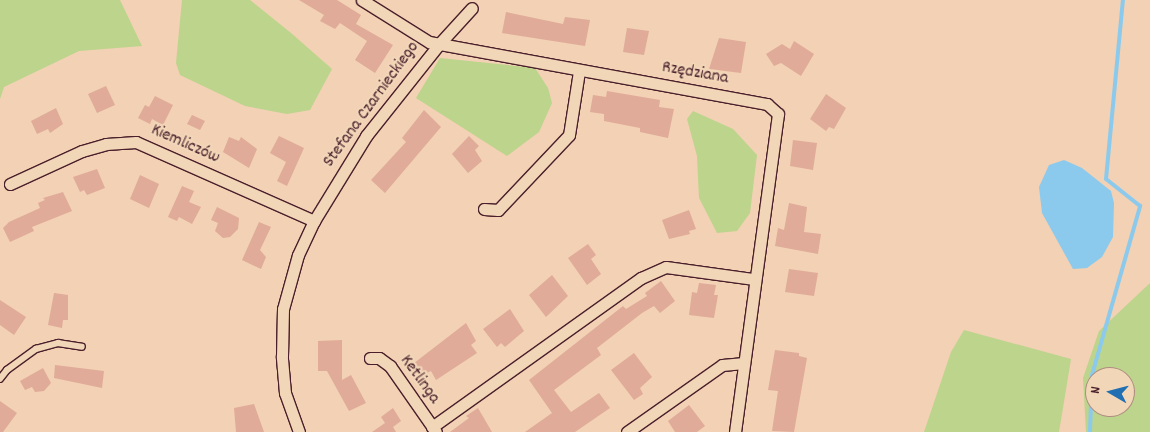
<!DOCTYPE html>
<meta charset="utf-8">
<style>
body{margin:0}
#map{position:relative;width:1150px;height:432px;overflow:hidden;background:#f2d1b4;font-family:Dekko,sans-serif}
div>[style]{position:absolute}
.green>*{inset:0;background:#bcd48b}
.water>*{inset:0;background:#8bcaec}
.stream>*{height:4px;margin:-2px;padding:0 2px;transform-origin:2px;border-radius:2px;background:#8bcaec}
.building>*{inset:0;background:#e0ab99}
.roads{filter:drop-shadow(1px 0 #4a1f2b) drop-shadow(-1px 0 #4a1f2b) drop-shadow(0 1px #4a1f2b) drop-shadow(0 -1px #4a1f2b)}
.lane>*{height:5.5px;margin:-2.75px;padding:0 2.75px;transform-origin:2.75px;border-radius:2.75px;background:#f2d6b8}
.street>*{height:11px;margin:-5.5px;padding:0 5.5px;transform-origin:5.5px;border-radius:5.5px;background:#f2d6b8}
span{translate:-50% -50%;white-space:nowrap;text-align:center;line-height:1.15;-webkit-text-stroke:4.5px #f2d6b8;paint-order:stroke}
.street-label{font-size:18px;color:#4a1f2b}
.north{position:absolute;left:1085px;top:367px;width:50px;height:50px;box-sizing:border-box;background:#f2d6b8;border:1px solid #af8d80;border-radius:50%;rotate:278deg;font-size:14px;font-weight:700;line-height:20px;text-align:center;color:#4a1f2b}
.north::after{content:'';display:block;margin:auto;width:18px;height:22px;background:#1f6fb2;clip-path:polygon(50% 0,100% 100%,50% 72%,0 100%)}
</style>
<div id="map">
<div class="green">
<div style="clip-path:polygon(0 0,120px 0,142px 46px,79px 51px,4px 87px,0 99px)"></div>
<div style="clip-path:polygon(182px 0,250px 0,291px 33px,332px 69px,310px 110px,287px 114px,245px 106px,180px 75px,176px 63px)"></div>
<div style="clip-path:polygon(440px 58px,535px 68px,548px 88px,552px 103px,539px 132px,507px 156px,416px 98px)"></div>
<div style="clip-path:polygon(693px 111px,733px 129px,757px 155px,750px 213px,737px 231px,717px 233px,699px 198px,697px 156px,687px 119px)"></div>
<div style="clip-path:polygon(evenodd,1150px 283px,1150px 432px,1086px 432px,1083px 378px,1099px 331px,1150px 283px,1095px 377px,1125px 377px,1125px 407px,1095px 407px,1095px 377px)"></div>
<div style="clip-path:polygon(964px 330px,1071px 359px,1059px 432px,924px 432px,951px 352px)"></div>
</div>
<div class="water">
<div style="clip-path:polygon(1064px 160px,1082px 168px,1111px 191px,1114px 203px,1113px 237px,1102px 257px,1087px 268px,1073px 269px,1042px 213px,1039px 187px,1049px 165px)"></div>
</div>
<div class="stream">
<div style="left:1090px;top:432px;width:57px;rotate:-88deg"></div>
<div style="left:1092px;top:375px;width:176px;rotate:-74.1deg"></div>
<div style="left:1140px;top:206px;width:43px;rotate:-141.5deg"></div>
<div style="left:1106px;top:179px;width:180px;rotate:-84.6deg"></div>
</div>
<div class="building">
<div style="clip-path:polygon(299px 0,337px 0,361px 15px,356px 24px,393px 45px,375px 73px,355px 60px,367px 41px,340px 23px,335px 29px,320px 21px,324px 15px)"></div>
<div style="clip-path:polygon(506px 12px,563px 24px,565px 17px,590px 20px,585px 46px,502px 33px)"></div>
<div style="clip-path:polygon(627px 28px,649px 31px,644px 55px,623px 52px)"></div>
<div style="clip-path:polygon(719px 38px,746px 42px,741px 73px,709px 69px)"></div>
<div style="clip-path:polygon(794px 41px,814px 54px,801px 76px,781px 63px,774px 66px,766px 54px,782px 44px,790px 49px)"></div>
<div style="clip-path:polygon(106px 86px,115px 105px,97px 113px,88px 94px)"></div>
<div style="clip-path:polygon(607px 91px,660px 100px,659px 107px,674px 109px,668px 138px,640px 132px,640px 128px,604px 121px,604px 114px,590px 112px,593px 95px,606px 97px)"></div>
<div style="clip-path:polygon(826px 94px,846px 108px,834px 129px,829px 127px,826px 131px,810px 119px)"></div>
<div style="clip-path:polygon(155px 96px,173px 105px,163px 125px,152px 119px,150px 124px,138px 118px,145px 105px,149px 107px)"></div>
<div style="clip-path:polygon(56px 108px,63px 124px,50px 133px,48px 129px,37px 134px,31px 121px)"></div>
<div style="clip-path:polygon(424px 110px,441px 127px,385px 193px,371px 180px,406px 142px,402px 138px)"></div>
<div style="clip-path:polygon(192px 115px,205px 121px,200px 130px,187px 124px)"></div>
<div style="clip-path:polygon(279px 136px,304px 148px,287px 186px,277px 181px,286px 162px,270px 153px)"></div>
<div style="clip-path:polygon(469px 136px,479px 146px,475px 150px,482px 161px,468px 173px,452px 154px)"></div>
<div style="clip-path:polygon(229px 137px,239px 141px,241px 137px,257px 149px,249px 168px,223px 152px)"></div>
<div style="clip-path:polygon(793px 140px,817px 143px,813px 170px,790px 166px)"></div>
<div style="clip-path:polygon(97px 169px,105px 188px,87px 195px,84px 190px,80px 192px,73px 177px)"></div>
<div style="clip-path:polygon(140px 175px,159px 184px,149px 208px,130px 199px)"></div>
<div style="clip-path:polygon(182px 186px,194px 191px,189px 202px,201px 207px,192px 224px,179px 217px,177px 221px,168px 217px)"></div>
<div style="clip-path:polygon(63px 192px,72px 211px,32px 227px,34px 231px,10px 242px,3px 228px,9px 222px,40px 208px,38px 203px,45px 200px,43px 198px)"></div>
<div style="clip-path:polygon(789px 203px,807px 207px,804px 232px,821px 234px,818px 254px,775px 246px,778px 228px,784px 230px)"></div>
<div style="clip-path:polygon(217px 207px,239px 218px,238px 229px,230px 237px,223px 238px,215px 231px,218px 223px,211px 220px)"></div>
<div style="clip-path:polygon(689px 210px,696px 229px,689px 231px,690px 234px,669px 239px,662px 220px)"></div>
<div style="clip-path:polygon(259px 222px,271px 227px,260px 250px,266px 257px,261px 269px,242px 260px)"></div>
<div style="clip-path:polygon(588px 244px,596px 255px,591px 259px,601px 274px,587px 285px,568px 258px)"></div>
<div style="clip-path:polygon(789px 269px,818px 273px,814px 296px,785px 292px)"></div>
<div style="clip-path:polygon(552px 275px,568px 296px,546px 317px,529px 295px)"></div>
<div style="clip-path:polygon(661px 281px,675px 301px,660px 313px,654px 306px,642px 313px,597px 348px,601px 355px,554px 390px,571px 412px,599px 393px,610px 408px,575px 432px,525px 432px,552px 413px,529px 380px,623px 306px,626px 309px,647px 296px,645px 293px)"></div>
<div style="clip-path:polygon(699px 283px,716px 285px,714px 295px,718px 295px,714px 318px,689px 315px,692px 292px,697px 293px)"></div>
<div style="clip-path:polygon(54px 293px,68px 295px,68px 320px,63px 320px,62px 328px,48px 325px)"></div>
<div style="clip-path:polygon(0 300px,26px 317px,14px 335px,0 325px)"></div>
<div style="clip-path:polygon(510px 309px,524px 331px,505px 347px,501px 343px,497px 347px,483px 329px)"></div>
<div style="clip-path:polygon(466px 323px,476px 341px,471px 345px,477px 353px,436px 380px,431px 371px,420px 376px,418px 372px,414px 375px,409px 367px)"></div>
<div style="clip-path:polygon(342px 340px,342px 380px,351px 375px,366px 403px,349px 411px,327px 371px,318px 371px,318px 341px)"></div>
<div style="clip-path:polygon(775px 350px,799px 353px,799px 356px,807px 358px,794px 432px,772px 431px,778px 391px,768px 390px)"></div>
<div style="clip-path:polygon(634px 353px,652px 377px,640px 388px,643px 394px,634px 400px,611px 370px)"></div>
<div style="clip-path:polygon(55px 365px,104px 371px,102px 388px,54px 378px)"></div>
<div style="clip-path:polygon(43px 368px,51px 383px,44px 391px,35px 392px,32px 387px,25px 390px,20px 381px)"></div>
<div style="clip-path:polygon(0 401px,17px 413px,3px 432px,0 432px)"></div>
<div style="clip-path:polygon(254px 404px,264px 432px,236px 432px,234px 408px)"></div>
<div style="clip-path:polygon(689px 405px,705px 426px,697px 432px,675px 432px,668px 421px)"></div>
<div style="clip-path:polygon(393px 408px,401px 421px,393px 427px,396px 432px,372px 432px,385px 423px,381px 417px)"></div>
<div style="clip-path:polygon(478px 408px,492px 432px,450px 432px,469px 418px,466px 416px)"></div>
</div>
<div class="roads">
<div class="lane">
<div style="left:0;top:379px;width:11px;rotate:-52deg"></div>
<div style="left:7px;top:370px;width:36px;rotate:-36deg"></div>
<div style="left:36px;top:349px;width:23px;rotate:-15deg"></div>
<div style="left:58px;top:343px;width:24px;rotate:9deg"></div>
</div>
<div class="street">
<div style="left:362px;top:0;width:79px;rotate:32.1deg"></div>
<div style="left:429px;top:42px;width:344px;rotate:10.4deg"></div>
<div style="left:767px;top:104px;width:15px;rotate:42deg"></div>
<div style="left:778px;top:114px;width:321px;rotate:97.7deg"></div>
<div style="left:10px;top:184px;width:79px;rotate:-24.6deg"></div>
<div style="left:82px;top:151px;width:25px;rotate:-16deg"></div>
<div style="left:106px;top:144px;width:30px;rotate:-4deg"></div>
<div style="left:136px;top:142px;width:195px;rotate:23.9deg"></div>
<div style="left:484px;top:209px;width:14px;rotate:4deg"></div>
<div style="left:498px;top:210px;width:103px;rotate:-46.6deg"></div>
<div style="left:569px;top:135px;width:65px;rotate:-81.1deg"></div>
<div style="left:370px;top:358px;width:9px"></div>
<div style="left:379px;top:358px;width:14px;rotate:36deg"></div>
<div style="left:390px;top:366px;width:80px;rotate:55.1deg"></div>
<div style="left:432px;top:427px;width:257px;rotate:-35.5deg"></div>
<div style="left:641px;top:278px;width:27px;rotate:-24deg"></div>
<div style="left:666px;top:267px;width:89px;rotate:7.8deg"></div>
<div style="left:299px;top:432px;width:41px;rotate:-109.7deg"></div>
<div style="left:285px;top:393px;width:37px;rotate:-95deg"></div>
<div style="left:282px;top:356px;width:47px;rotate:-88.8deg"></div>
<div style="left:283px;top:309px;width:56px;rotate:-74.5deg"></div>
<div style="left:298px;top:255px;width:38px;rotate:-65deg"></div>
<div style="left:314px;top:221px;width:100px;rotate:-58.5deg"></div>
<div style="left:366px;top:136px;width:119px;rotate:-51.5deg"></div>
<div style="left:440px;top:43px;width:47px;rotate:-47.6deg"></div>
<div style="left:627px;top:432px;width:116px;rotate:-35.2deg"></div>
<div style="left:722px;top:365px;width:22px;rotate:-5deg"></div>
</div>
</div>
<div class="street-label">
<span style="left:695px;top:74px;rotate:10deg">Rzędziana</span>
<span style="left:372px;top:105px;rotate:-54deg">Stefana Czarnieckiego</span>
<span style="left:185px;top:145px;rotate:24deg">Kiemliczów</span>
<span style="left:419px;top:380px;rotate:54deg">Ketlinga</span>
</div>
<div class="north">N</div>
</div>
